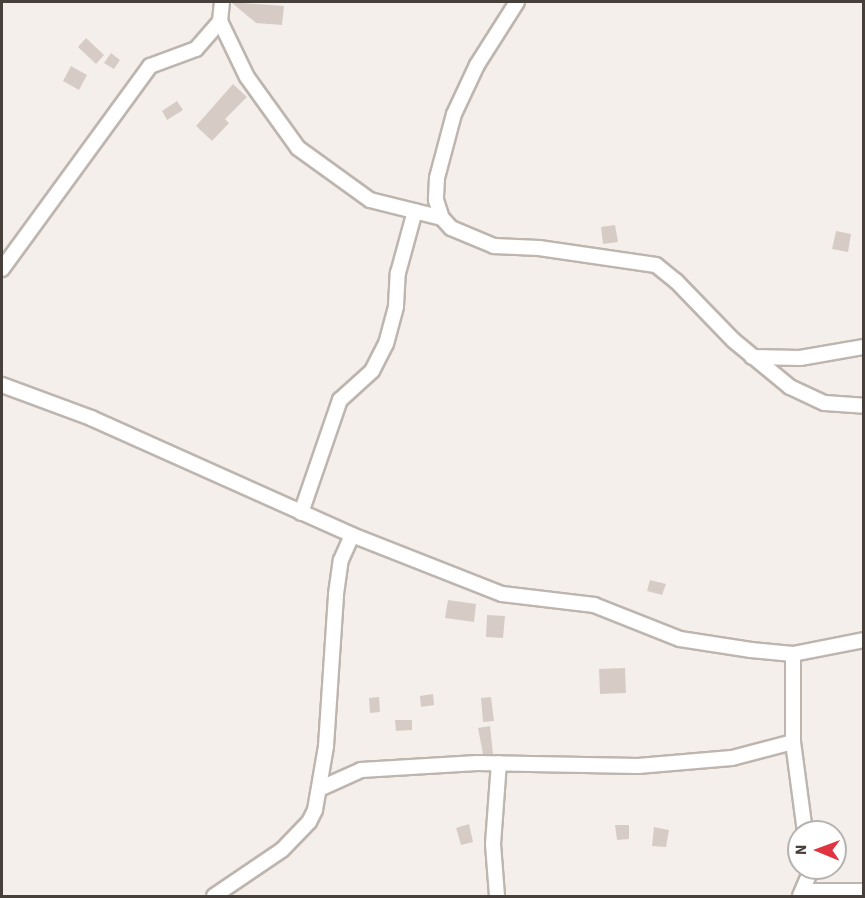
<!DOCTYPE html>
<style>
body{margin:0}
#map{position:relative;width:865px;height:898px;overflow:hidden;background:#f4efeb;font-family:"Source Sans 3",sans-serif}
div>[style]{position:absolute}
.building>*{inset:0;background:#d7ccc5}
.roads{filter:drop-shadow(2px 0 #beb5af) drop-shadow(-2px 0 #beb5af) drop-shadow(0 2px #beb5af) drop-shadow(0 -2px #beb5af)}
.minor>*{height:14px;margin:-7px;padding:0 7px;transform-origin:7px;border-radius:7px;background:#fff}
span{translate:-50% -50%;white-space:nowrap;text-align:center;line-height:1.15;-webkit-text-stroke:4.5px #fff;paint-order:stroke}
.frame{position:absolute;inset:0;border:3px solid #473f3a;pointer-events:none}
.north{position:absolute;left:787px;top:820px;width:60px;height:60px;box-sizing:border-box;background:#fff;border:2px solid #b5b2b0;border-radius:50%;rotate:271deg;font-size:16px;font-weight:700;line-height:24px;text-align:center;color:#473f3a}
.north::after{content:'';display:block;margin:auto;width:21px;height:27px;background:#e03541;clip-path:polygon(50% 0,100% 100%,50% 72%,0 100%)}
</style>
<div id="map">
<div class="building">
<div style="clip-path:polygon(231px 2px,284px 6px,282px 25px,256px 23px)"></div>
<div style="clip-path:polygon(86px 38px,104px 55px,96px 64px,78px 47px)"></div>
<div style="clip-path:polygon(111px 53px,120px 60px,114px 69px,104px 63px)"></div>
<div style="clip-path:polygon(71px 66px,87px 75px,79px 90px,63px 81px)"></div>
<div style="clip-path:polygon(233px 84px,247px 97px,225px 119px,229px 123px,212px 141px,196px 126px)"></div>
<div style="clip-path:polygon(177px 101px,183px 110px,167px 120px,162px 111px)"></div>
<div style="clip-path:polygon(615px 225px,618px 242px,603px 244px,601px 227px)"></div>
<div style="clip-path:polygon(836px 231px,851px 234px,848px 252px,832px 249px)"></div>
<div style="clip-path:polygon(650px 580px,666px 584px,662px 595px,647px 591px)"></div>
<div style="clip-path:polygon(448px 600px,476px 604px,474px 622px,445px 618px)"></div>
<div style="clip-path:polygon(487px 615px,505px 616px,503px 638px,486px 637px)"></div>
<div style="clip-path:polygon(625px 668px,626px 693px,600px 694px,599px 669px)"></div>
<div style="clip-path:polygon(433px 694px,434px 705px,421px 707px,420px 696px)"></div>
<div style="clip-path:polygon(379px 697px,380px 712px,370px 713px,369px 698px)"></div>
<div style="clip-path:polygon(491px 697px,494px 721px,483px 722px,481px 698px)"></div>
<div style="clip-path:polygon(395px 720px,412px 720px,412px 730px,396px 731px)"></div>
<div style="clip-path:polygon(490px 726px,493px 754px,483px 754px,478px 728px)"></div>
<div style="clip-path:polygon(469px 824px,473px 842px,461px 845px,456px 828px)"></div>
<div style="clip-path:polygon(615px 825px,629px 825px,629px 839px,617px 840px)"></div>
<div style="clip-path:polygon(654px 827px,669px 830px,666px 847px,652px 846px)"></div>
</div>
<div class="roads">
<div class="minor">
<div style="left:517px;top:2px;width:75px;rotate:122.4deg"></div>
<div style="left:477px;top:65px;width:54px;rotate:115.1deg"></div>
<div style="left:454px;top:114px;width:66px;rotate:104.9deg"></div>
<div style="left:437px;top:178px;width:22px;rotate:93deg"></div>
<div style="left:436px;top:200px;width:19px;rotate:72deg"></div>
<div style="left:442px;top:218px;width:13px;rotate:48deg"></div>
<div style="left:451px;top:228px;width:47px;rotate:22.7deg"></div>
<div style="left:494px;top:246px;width:45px;rotate:2.5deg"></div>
<div style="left:539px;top:248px;width:118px;rotate:8.3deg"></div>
<div style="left:656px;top:265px;width:26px;rotate:39deg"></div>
<div style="left:676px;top:281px;width:82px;rotate:46deg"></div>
<div style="left:733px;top:340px;width:74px;rotate:39.5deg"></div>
<div style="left:790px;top:387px;width:38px;rotate:25deg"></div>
<div style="left:825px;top:403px;width:39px;rotate:4deg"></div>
<div style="left:220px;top:21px;width:62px;rotate:64.3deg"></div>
<div style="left:247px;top:77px;width:87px;rotate:54.3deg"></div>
<div style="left:298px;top:148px;width:89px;rotate:35.8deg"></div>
<div style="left:370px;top:200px;width:74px;rotate:14deg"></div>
<div style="left:2px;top:269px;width:251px;rotate:-53.9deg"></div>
<div style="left:150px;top:66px;width:49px;rotate:-20.3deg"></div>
<div style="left:196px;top:49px;width:37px;rotate:-49deg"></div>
<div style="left:220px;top:21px;width:19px;rotate:-84deg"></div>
<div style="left:752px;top:357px;width:48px;rotate:1.2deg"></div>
<div style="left:800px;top:358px;width:65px;rotate:-9.8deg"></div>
<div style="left:2px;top:385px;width:95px;rotate:20.3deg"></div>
<div style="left:91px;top:418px;width:286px;rotate:24.1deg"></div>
<div style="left:352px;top:535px;width:161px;rotate:21.5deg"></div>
<div style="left:502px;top:594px;width:93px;rotate:6.8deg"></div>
<div style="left:594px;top:605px;width:92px;rotate:21.6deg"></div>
<div style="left:680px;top:639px;width:72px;rotate:8.8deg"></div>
<div style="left:751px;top:650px;width:42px;rotate:5.4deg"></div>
<div style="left:793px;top:654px;width:72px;rotate:-11.2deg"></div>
<div style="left:301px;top:513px;width:120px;rotate:-71deg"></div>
<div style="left:340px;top:400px;width:43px;rotate:-42.2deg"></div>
<div style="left:372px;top:371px;width:30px;rotate:-63deg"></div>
<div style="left:386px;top:344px;width:39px;rotate:-75deg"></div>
<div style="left:396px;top:306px;width:33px;rotate:-87deg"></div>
<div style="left:398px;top:273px;width:64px;rotate:-74.7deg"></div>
<div style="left:793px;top:654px;width:88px;rotate:90deg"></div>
<div style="left:793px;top:742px;width:91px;rotate:82.4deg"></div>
<div style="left:319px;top:789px;width:46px;rotate:-24.3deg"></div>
<div style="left:361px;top:770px;width:116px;rotate:-3.5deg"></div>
<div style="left:477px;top:763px;width:161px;rotate:1.1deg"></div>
<div style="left:638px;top:766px;width:94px;rotate:-4.9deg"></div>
<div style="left:732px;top:758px;width:63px;rotate:-14.7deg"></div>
<div style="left:803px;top:891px;width:61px"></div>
<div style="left:214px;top:896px;width:82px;rotate:-34.1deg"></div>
<div style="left:282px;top:850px;width:39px;rotate:-46deg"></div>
<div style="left:309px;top:822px;width:13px;rotate:-63deg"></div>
<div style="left:315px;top:810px;width:65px;rotate:-80.2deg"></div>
<div style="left:326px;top:746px;width:152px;rotate:-86.2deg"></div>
<div style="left:336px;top:594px;width:34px;rotate:-82deg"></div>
<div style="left:341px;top:560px;width:27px;rotate:-66deg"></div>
<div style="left:497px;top:896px;width:52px;rotate:-94.4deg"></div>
<div style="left:493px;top:844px;width:81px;rotate:-85.8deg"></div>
<div style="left:800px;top:896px;width:30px;rotate:-67deg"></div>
</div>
</div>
<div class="frame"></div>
<div class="north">N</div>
</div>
